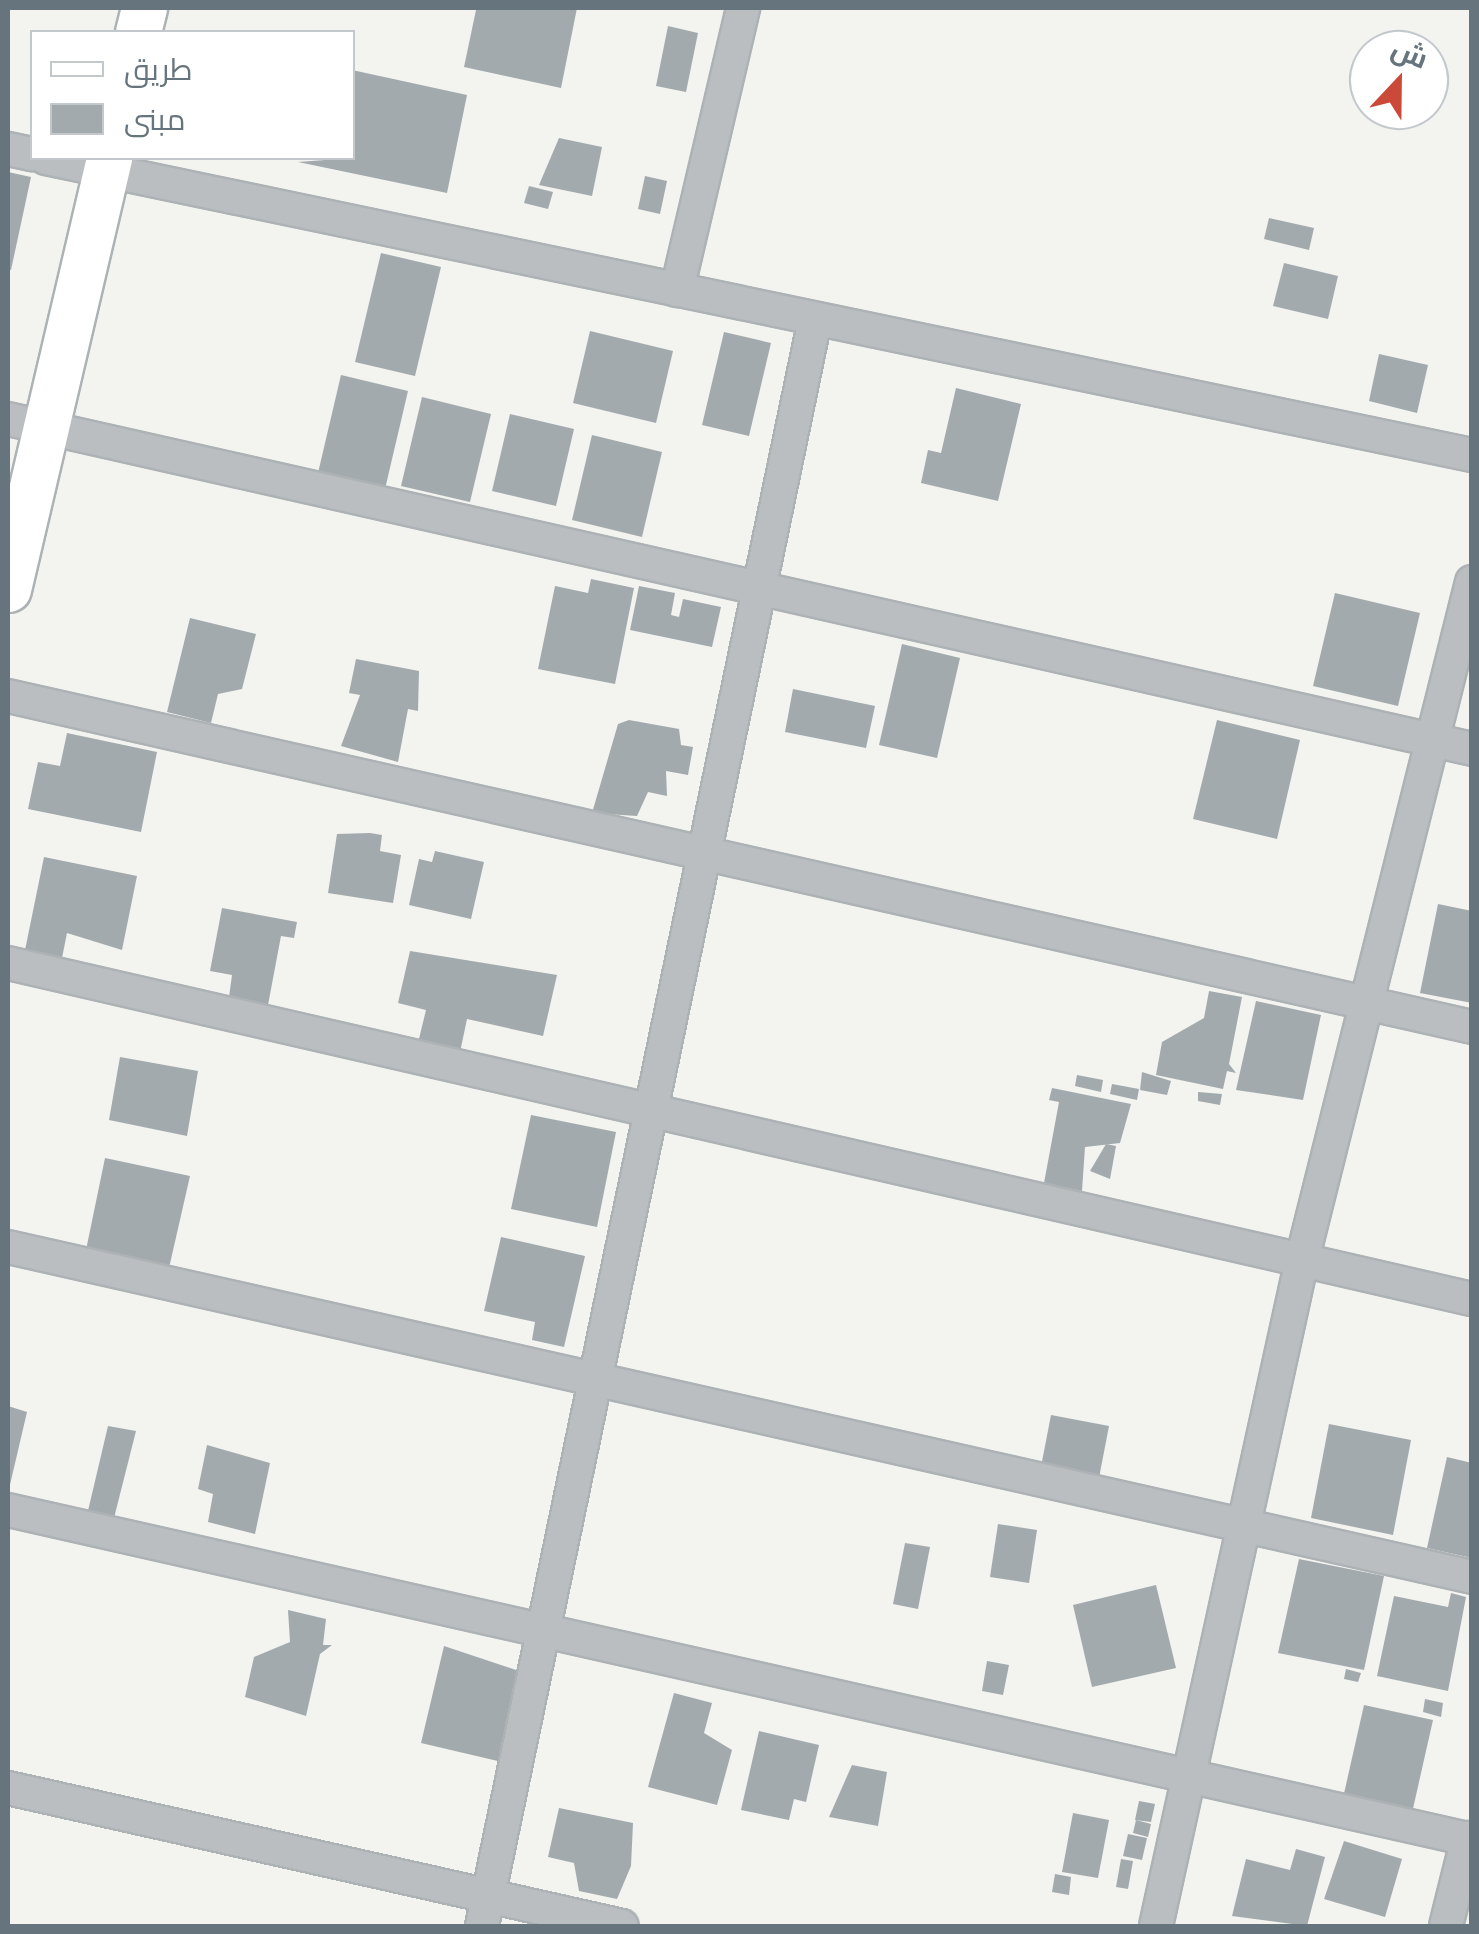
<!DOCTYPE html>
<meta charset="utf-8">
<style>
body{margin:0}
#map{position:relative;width:1479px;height:1934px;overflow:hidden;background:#f3f3f0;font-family:Jost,Cairo,sans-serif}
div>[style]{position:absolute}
.building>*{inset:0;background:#a2aaae}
.roads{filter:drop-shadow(2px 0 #adb2b5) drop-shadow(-2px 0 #adb2b5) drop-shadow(0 2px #adb2b5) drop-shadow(0 -2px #adb2b5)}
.street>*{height:32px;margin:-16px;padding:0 16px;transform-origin:16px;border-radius:16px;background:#babec1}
.secondary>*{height:45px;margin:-22.5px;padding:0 22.5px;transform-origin:22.5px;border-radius:22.5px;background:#fff}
span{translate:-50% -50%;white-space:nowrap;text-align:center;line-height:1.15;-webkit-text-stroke:10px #fff;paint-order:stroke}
.frame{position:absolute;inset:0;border:10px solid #66757d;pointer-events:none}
.legend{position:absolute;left:30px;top:30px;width:325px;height:130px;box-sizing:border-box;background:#fff;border:2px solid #c2c8cb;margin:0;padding:12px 18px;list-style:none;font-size:30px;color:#66757d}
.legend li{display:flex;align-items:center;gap:20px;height:50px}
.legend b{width:50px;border:2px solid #c2c8cb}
.north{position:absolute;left:1349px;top:30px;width:100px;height:100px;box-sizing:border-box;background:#fff;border:2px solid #c2c8cb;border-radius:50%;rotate:22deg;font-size:28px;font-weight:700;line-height:40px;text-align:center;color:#66757d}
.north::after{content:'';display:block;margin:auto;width:35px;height:45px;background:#cb4938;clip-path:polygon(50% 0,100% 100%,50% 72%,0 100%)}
</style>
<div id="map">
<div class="building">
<div style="clip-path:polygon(577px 8px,561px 88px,464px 67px,476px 10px)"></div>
<div style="clip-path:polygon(668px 26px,698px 33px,686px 92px,656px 86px)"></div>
<div style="clip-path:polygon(352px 70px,467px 95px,447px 193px,298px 162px,352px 158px)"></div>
<div style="clip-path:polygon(559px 138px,602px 147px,592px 196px,539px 185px)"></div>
<div style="clip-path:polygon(8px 172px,31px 177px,11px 270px,8px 269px)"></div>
<div style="clip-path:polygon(645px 176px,667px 181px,660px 214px,638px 209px)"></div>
<div style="clip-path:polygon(529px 186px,553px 192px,548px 209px,524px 203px)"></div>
<div style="clip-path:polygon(1269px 218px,1314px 228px,1309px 250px,1264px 239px)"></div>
<div style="clip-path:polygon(381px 253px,441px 267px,415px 376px,355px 362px)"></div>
<div style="clip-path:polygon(1284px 263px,1338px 276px,1328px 319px,1273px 306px)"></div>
<div style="clip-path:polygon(590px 331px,673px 351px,656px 423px,573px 403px)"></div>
<div style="clip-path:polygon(724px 332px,771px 343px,749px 436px,702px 425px)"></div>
<div style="clip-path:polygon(1379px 354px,1428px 365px,1417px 413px,1369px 401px)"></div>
<div style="clip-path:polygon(341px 375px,408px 391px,385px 489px,318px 473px)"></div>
<div style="clip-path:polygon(956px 388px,1021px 404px,998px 501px,921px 483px,928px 450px,941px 453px)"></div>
<div style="clip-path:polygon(422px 397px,491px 414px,470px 502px,401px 486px)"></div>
<div style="clip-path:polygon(510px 414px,574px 429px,556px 506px,492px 491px)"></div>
<div style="clip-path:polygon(592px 435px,662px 452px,642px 537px,572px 520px)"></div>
<div style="clip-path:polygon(591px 579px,634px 588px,615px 684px,538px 669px,555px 586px,588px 593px)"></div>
<div style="clip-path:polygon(639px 586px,675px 593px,671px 615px,679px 617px,683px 599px,721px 607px,712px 647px,630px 630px)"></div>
<div style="clip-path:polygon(1335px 593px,1420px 613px,1398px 706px,1313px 686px)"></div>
<div style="clip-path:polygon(190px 618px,256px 634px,242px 689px,218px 694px,211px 723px,167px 712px)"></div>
<div style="clip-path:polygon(902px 644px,960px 658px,937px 758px,879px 745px)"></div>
<div style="clip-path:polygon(356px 659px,419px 671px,418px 711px,408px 709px,398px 762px,341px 746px,360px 695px,349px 693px)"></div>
<div style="clip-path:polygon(793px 689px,875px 706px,866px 748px,785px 732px)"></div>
<div style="clip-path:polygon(629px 720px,679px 729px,681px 745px,693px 747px,688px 775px,666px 771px,667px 796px,648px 792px,637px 816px,592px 813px,618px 724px)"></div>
<div style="clip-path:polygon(1217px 720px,1300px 740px,1277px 839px,1193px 819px)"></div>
<div style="clip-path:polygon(67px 733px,157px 752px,141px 832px,28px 809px,38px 762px,60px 766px)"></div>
<div style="clip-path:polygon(370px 833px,382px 835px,380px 851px,401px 855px,393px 903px,328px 893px,337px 834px)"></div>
<div style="clip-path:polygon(435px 851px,484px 862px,471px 919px,409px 905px,419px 859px,432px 862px)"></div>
<div style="clip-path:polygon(44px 857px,137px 876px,122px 950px,67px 933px,61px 963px,24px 955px)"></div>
<div style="clip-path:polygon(1438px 904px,1472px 911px,1472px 1003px,1420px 993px)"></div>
<div style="clip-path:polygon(222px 908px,297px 922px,294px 938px,281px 936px,268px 1005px,229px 997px,232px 975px,210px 971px)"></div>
<div style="clip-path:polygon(410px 951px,557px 975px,543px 1036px,467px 1019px,459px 1057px,417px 1047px,426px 1010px,398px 1003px)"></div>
<div style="clip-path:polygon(1209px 991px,1242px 997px,1229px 1064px,1236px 1073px,1227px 1071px,1223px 1089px,1156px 1075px,1162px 1042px,1204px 1018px)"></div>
<div style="clip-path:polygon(1256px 1001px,1321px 1015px,1303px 1100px,1236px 1090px)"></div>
<div style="clip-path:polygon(120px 1057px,198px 1071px,187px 1136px,109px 1120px)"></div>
<div style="clip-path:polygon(1142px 1072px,1171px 1081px,1167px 1095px,1140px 1090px)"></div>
<div style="clip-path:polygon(1077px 1075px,1103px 1080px,1101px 1092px,1075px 1086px)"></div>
<div style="clip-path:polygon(1112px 1084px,1139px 1089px,1137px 1100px,1110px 1094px)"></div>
<div style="clip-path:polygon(1052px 1088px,1131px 1104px,1120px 1143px,1085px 1147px,1082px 1191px,1044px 1183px,1059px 1102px,1049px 1100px)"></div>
<div style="clip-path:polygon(1198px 1092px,1222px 1094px,1220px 1105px,1198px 1101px)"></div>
<div style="clip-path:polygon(531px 1115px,616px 1132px,597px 1227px,511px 1209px)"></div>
<div style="clip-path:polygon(1106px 1144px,1116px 1146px,1110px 1179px,1090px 1171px)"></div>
<div style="clip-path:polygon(105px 1158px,190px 1176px,169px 1268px,86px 1250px)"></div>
<div style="clip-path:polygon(501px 1237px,585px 1256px,564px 1347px,532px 1340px,535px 1322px,484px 1311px)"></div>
<div style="clip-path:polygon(8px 1406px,27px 1412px,9px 1489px,8px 1489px)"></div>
<div style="clip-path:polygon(1051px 1415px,1109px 1426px,1098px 1483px,1040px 1472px)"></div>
<div style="clip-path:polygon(1329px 1424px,1411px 1440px,1393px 1535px,1311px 1518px)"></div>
<div style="clip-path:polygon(108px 1426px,136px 1431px,113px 1522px,87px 1515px)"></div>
<div style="clip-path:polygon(207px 1445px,270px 1463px,255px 1534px,208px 1522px,213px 1494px,198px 1489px)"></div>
<div style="clip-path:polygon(1447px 1457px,1472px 1463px,1472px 1558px,1427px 1548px)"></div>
<div style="clip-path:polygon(998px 1524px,1037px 1530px,1029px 1583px,990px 1577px)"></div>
<div style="clip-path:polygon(905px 1543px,930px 1547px,918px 1609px,893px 1604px)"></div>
<div style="clip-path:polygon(1299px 1559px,1384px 1576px,1364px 1670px,1278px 1653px)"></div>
<div style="clip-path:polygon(1156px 1585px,1176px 1668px,1092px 1687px,1073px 1605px)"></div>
<div style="clip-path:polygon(1451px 1593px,1466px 1597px,1448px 1691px,1377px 1676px,1394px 1596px,1448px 1607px)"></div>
<div style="clip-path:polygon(288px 1610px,326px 1619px,323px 1645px,332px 1645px,320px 1654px,306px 1716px,245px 1697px,254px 1657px,290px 1642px)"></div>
<div style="clip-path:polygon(444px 1646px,519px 1671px,502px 1762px,421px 1743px)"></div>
<div style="clip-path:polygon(987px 1661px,1009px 1665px,1003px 1695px,982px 1691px)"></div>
<div style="clip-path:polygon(1346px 1669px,1361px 1673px,1358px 1682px,1344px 1679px)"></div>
<div style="clip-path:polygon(674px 1693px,712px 1703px,704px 1733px,732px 1750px,717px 1805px,648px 1787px)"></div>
<div style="clip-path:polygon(1425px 1699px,1443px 1703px,1441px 1717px,1423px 1712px)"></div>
<div style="clip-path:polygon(1364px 1705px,1433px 1720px,1412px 1813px,1343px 1798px)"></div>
<div style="clip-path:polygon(759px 1731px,819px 1745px,806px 1802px,794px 1799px,789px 1820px,741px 1810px)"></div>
<div style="clip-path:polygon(852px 1765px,887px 1772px,878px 1826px,829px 1817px)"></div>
<div style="clip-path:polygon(1139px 1801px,1155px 1804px,1151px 1822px,1135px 1820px)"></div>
<div style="clip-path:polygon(559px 1808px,633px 1823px,631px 1866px,617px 1899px,579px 1891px,574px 1863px,548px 1857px)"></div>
<div style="clip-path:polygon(1073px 1813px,1109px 1820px,1098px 1878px,1062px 1872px)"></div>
<div style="clip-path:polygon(1136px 1820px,1151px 1824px,1148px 1837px,1133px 1833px)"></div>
<div style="clip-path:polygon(1128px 1834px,1147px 1838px,1142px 1860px,1123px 1856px)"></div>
<div style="clip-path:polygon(1344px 1841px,1402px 1859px,1385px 1917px,1324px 1899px)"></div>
<div style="clip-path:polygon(1296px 1849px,1325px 1857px,1307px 1926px,1232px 1916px,1246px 1859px,1290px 1870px)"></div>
<div style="clip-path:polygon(1121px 1859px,1133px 1861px,1128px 1889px,1116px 1887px)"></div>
<div style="clip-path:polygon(1055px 1874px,1071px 1877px,1069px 1895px,1052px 1892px)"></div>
</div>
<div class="roads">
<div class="street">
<div style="left:8px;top:149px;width:25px;rotate:12deg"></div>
<div style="left:46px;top:158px;width:1457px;rotate:11.77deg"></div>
<div style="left:677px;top:290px;width:290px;rotate:-76.8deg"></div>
<div style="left:8px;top:419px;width:1501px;rotate:12.7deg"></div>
<div style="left:8px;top:696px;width:1501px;rotate:12.74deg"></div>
<div style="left:8px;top:963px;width:1502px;rotate:12.93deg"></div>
<div style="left:8px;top:1247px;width:1501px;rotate:12.7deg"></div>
<div style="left:8px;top:1510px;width:1501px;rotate:12.7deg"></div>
<div style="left:8px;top:1788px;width:629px;rotate:12.67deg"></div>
<div style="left:482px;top:1926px;width:1641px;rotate:-78.29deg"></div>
<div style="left:1156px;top:1926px;width:682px;rotate:-77.64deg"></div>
<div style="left:1302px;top:1260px;width:699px;rotate:-75.92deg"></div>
<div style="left:1446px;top:1926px;width:91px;rotate:-76deg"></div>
</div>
<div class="secondary">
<div style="left:138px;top:32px;width:25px;rotate:-76deg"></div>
<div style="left:8px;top:589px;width:443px;rotate:-76.8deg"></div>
</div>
</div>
<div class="frame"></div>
<ul class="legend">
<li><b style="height:12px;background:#fff"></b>طريق</li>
<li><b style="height:28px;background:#a2aaae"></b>مبنى</li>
</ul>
<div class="north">ش</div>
</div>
